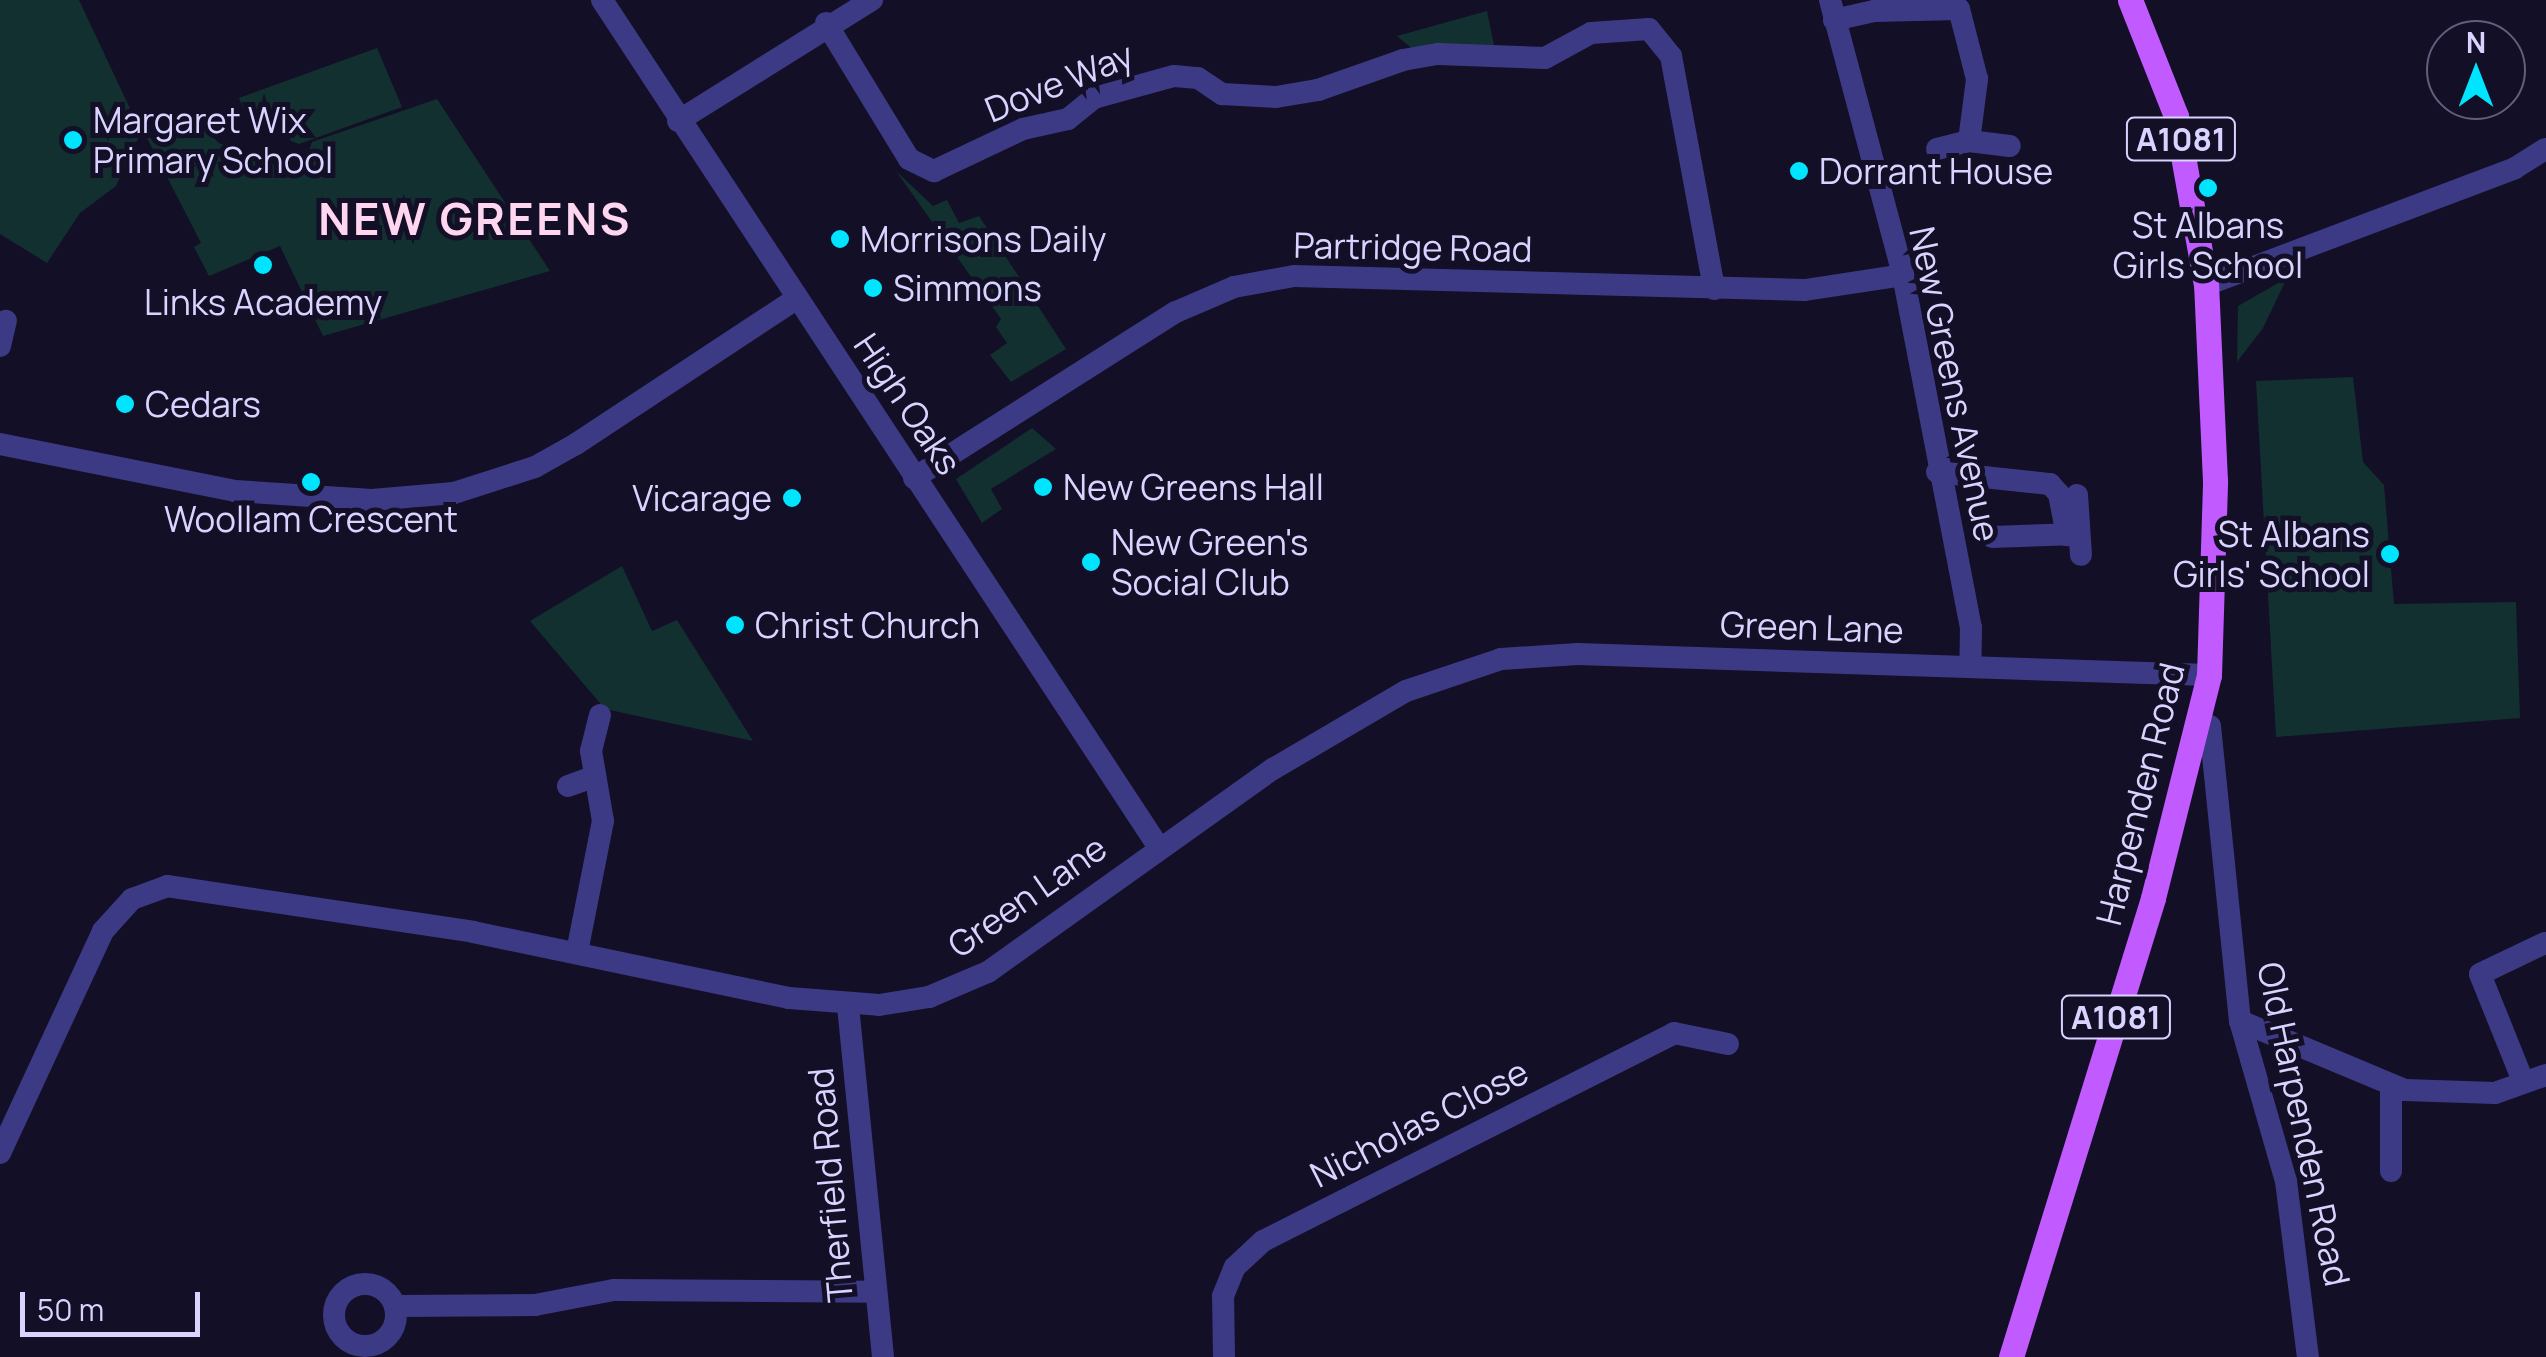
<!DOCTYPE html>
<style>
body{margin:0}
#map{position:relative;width:2546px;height:1357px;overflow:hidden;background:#130f26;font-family:Manrope,sans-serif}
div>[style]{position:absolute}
.green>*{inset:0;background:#12302f}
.minor>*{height:22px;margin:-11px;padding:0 11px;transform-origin:11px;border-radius:11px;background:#3d3a85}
.minor>.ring{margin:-11px;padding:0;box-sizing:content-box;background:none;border:22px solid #3d3a85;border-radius:50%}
.primary>*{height:25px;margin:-12.5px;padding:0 12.5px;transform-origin:12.5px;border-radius:12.5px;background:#c25bff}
.dots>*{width:28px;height:28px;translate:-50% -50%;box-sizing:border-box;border:5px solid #130f26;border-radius:50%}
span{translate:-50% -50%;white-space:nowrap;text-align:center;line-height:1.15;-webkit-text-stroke:10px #130f26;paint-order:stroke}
.shield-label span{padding:2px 8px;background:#130f26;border:2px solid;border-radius:8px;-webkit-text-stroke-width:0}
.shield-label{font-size:32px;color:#d9d4ff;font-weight:700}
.street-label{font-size:35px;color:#d9d4ff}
.poi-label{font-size:35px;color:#d9d4ff}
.left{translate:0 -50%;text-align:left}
.right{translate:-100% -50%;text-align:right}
.district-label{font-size:45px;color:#ffd6f0;font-weight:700;letter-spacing:2.5px}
.north{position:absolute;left:2426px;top:20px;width:100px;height:100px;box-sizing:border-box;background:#130f26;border:2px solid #625e7d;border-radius:50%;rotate:0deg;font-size:28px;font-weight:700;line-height:40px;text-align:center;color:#d9d4ff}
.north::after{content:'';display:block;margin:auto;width:35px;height:45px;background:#00e5ff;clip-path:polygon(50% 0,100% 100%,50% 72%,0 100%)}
.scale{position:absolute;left:20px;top:1292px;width:180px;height:45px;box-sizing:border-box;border:5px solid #d9d4ff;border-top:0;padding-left:12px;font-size:30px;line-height:35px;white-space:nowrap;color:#d9d4ff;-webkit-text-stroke:8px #130f26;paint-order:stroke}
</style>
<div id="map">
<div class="green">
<div style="clip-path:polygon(0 0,79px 0,141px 132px,116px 186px,80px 213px,47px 263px,0 234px)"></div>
<div style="clip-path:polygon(1487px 11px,1494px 45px,1416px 52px,1397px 36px)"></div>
<div style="clip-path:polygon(377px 48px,402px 107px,299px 144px,291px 141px,280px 112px,249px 123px,239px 98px)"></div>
<div style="clip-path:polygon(437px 99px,550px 271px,323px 336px,280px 246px,209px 276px,194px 247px,201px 243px,147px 138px,194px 119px,219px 143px,301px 175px,312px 142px)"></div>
<div style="clip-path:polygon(896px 171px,933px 206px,947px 200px,959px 223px,979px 216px,1066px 349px,1011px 382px,990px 355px,1007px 343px,996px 327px,1001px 319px)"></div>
<div style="clip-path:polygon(2287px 278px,2263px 328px,2237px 362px,2238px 306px)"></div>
<div style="clip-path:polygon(2353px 377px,2363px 462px,2384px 485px,2394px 604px,2516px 602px,2520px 718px,2276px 737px,2256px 381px)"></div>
<div style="clip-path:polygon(1032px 428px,1056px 449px,991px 489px,1002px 509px,982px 523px,956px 479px)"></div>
<div style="clip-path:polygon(622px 566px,652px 631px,677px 620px,753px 741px,605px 709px,530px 621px)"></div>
</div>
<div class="minor">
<div style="left:602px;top:0;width:1012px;rotate:56.69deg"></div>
<div style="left:1830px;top:0;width:285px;rotate:75.1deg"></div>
<div style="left:1903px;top:275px;width:359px;rotate:79.1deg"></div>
<div style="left:1971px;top:628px;width:39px;rotate:91deg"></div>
<div style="left:1834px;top:20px;width:41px;rotate:-12.7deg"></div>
<div style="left:1874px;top:11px;width:85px;rotate:-1.3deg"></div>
<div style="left:826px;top:23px;width:159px;rotate:58.6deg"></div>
<div style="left:909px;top:159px;width:28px;rotate:26deg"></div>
<div style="left:934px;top:171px;width:98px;rotate:-25.3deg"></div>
<div style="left:1023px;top:129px;width:46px;rotate:-12.5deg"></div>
<div style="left:1068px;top:119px;width:33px;rotate:-39deg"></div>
<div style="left:1094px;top:98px;width:83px;rotate:-15.4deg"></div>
<div style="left:1174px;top:76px;width:24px;rotate:5deg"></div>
<div style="left:1198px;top:78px;width:29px;rotate:34deg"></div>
<div style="left:1222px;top:94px;width:54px;rotate:3.2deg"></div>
<div style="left:1276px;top:97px;width:43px;rotate:-9.5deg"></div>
<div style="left:1318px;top:90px;width:90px;rotate:-19.4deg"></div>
<div style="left:1403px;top:60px;width:36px;rotate:-10deg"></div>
<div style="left:1438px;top:54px;width:107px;rotate:2.1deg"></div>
<div style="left:1545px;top:58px;width:52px;rotate:-28.5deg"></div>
<div style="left:1591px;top:33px;width:58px;rotate:-3.9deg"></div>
<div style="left:1649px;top:29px;width:35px;rotate:51deg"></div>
<div style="left:1671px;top:56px;width:237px;rotate:79.5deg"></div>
<div style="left:678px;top:121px;width:229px;rotate:-32deg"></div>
<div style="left:1969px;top:141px;width:41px;rotate:7deg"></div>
<div style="left:1937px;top:149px;width:33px;rotate:-14deg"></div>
<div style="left:1969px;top:141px;width:63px;rotate:-82.6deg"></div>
<div style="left:1977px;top:79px;width:72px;rotate:-104.4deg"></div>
<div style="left:2206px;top:285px;width:330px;rotate:-20.7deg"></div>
<div style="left:2515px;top:168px;width:36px;rotate:-32deg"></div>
<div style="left:0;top:346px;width:26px;rotate:-77deg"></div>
<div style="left:0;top:444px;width:240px;rotate:11.3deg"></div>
<div style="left:235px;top:491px;width:137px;rotate:3.8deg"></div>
<div style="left:372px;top:500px;width:82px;rotate:-4.9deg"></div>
<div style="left:454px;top:493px;width:85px;rotate:-17.8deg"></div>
<div style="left:535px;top:467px;width:47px;rotate:-29.3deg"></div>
<div style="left:576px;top:444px;width:263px;rotate:-33.4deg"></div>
<div style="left:1937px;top:472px;width:114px;rotate:6.1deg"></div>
<div style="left:2050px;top:484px;width:13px;rotate:48deg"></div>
<div style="left:2059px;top:494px;width:42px;rotate:79deg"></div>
<div style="left:914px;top:478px;width:310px;rotate:-32.4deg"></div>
<div style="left:1176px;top:312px;width:63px;rotate:-23.3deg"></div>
<div style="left:1234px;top:287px;width:61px;rotate:-10.4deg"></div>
<div style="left:1294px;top:276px;width:511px;rotate:1.57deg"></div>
<div style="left:1805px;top:290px;width:99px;rotate:-8.7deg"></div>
<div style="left:2077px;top:495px;width:60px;rotate:86.2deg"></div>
<div style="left:1992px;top:537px;width:85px;rotate:-2deg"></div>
<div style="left:2210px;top:726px;width:297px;rotate:84.2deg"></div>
<div style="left:2240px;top:1021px;width:166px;rotate:74deg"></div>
<div style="left:2286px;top:1181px;width:177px;rotate:82.9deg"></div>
<div style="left:568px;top:786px;width:29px;rotate:-20deg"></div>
<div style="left:577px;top:952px;width:134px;rotate:-78.8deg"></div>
<div style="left:603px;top:821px;width:71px;rotate:-99.7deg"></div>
<div style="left:591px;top:751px;width:37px;rotate:-76deg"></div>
<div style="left:848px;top:1006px;width:353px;rotate:84.3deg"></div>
<div style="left:2240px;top:1021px;width:179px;rotate:22.7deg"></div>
<div style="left:2405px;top:1090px;width:90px;rotate:1.9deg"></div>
<div style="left:2495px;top:1093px;width:54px;rotate:-19.4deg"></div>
<div style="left:2523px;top:1081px;width:115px;rotate:-111.9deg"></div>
<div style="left:2480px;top:974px;width:72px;rotate:-25.5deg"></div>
<div style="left:0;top:1153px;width:245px;rotate:-65.1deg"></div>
<div style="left:103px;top:931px;width:43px;rotate:-47.8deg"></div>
<div style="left:132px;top:899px;width:37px;rotate:-20deg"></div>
<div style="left:167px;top:886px;width:309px;rotate:8.5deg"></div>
<div style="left:473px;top:932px;width:323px;rotate:11.8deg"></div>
<div style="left:789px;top:998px;width:90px;rotate:4.4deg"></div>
<div style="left:879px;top:1005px;width:51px;rotate:-9.1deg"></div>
<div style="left:929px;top:997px;width:64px;rotate:-23deg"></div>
<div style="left:988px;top:972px;width:350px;rotate:-35.5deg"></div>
<div style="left:1273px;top:769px;width:154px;rotate:-30.4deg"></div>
<div style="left:1406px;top:691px;width:100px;rotate:-18.6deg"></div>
<div style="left:1501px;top:659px;width:77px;rotate:-3.7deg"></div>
<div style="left:1578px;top:654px;width:631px;rotate:1.91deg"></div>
<div style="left:2391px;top:1171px;width:86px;rotate:-90deg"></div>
<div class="ring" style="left:334px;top:1284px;width:40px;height:40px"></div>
<div style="left:395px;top:1306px;width:140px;rotate:-0.4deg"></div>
<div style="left:535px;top:1305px;width:80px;rotate:-10.8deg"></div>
<div style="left:614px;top:1290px;width:261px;rotate:0.4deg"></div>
<div style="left:1224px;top:1357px;width:61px;rotate:-90.9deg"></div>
<div style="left:1223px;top:1296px;width:31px;rotate:-68deg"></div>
<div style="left:1235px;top:1267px;width:38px;rotate:-43deg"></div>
<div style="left:1263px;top:1241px;width:461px;rotate:-26.8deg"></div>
<div style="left:1674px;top:1033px;width:55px;rotate:11.5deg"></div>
</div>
<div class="primary">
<div style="left:2011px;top:1357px;width:480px;rotate:-72.8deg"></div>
<div style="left:2153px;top:898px;width:230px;rotate:-75.9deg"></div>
<div style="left:2209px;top:675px;width:194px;rotate:-88.2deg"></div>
<div style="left:2215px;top:481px;width:196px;rotate:-92.6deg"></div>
<div style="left:2206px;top:285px;width:172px;rotate:-100.1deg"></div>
<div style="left:2176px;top:116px;width:125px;rotate:-111.6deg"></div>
</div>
<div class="dots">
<div style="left:73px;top:140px;background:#00e5ff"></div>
<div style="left:1799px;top:171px;background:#00e5ff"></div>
<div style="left:2208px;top:188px;background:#00e5ff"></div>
<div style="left:840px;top:239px;background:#00e5ff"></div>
<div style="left:263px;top:265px;background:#00e5ff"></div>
<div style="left:873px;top:288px;background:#00e5ff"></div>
<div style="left:125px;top:404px;background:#00e5ff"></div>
<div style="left:311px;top:482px;background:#00e5ff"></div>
<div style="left:1043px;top:487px;background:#00e5ff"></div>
<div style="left:792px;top:498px;background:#00e5ff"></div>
<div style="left:2390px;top:554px;background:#00e5ff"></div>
<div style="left:1091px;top:562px;background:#00e5ff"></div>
<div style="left:735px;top:625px;background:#00e5ff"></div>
</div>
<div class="shield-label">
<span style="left:2181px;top:139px">A1081</span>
<span style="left:2116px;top:1017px">A1081</span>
</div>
<div class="street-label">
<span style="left:1059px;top:82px;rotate:-22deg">Dove Way</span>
<span style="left:1413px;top:247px;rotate:1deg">Partridge Road</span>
<span style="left:1955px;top:384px;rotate:78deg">New Greens Avenue</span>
<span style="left:908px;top:404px;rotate:56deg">High Oaks</span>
<span style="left:1812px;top:627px;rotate:2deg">Green Lane</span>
<span style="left:2140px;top:794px;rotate:-76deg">Harpenden Road</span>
<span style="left:1027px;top:896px;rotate:-35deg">Green Lane</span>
<span style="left:1419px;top:1123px;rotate:-27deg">Nicholas Close</span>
<span style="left:2304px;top:1124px;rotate:78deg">Old Harpenden Road</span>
<span style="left:830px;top:1185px;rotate:-95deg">Therfield Road</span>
</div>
<div class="poi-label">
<span class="left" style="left:93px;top:140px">Margaret Wix<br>Primary School</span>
<span class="left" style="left:1819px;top:171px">Dorrant House</span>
<span style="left:2208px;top:245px">St Albans<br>Girls School</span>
<span class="left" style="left:860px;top:239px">Morrisons Daily</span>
<span class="left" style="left:893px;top:288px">Simmons</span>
<span style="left:263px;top:302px">Links Academy</span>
<span class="left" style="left:145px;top:404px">Cedars</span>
<span class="left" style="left:1063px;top:487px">New Greens Hall</span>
<span class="right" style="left:772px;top:498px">Vicarage</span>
<span style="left:311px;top:519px">Woollam Crescent</span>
<span class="right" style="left:2370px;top:554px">St Albans<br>Girls' School</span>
<span class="left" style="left:1111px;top:562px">New Green's<br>Social Club</span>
<span class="left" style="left:755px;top:625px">Christ Church</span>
</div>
<div class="district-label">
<span style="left:475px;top:219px">NEW GREENS</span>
</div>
<div class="north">N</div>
<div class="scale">50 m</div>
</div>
